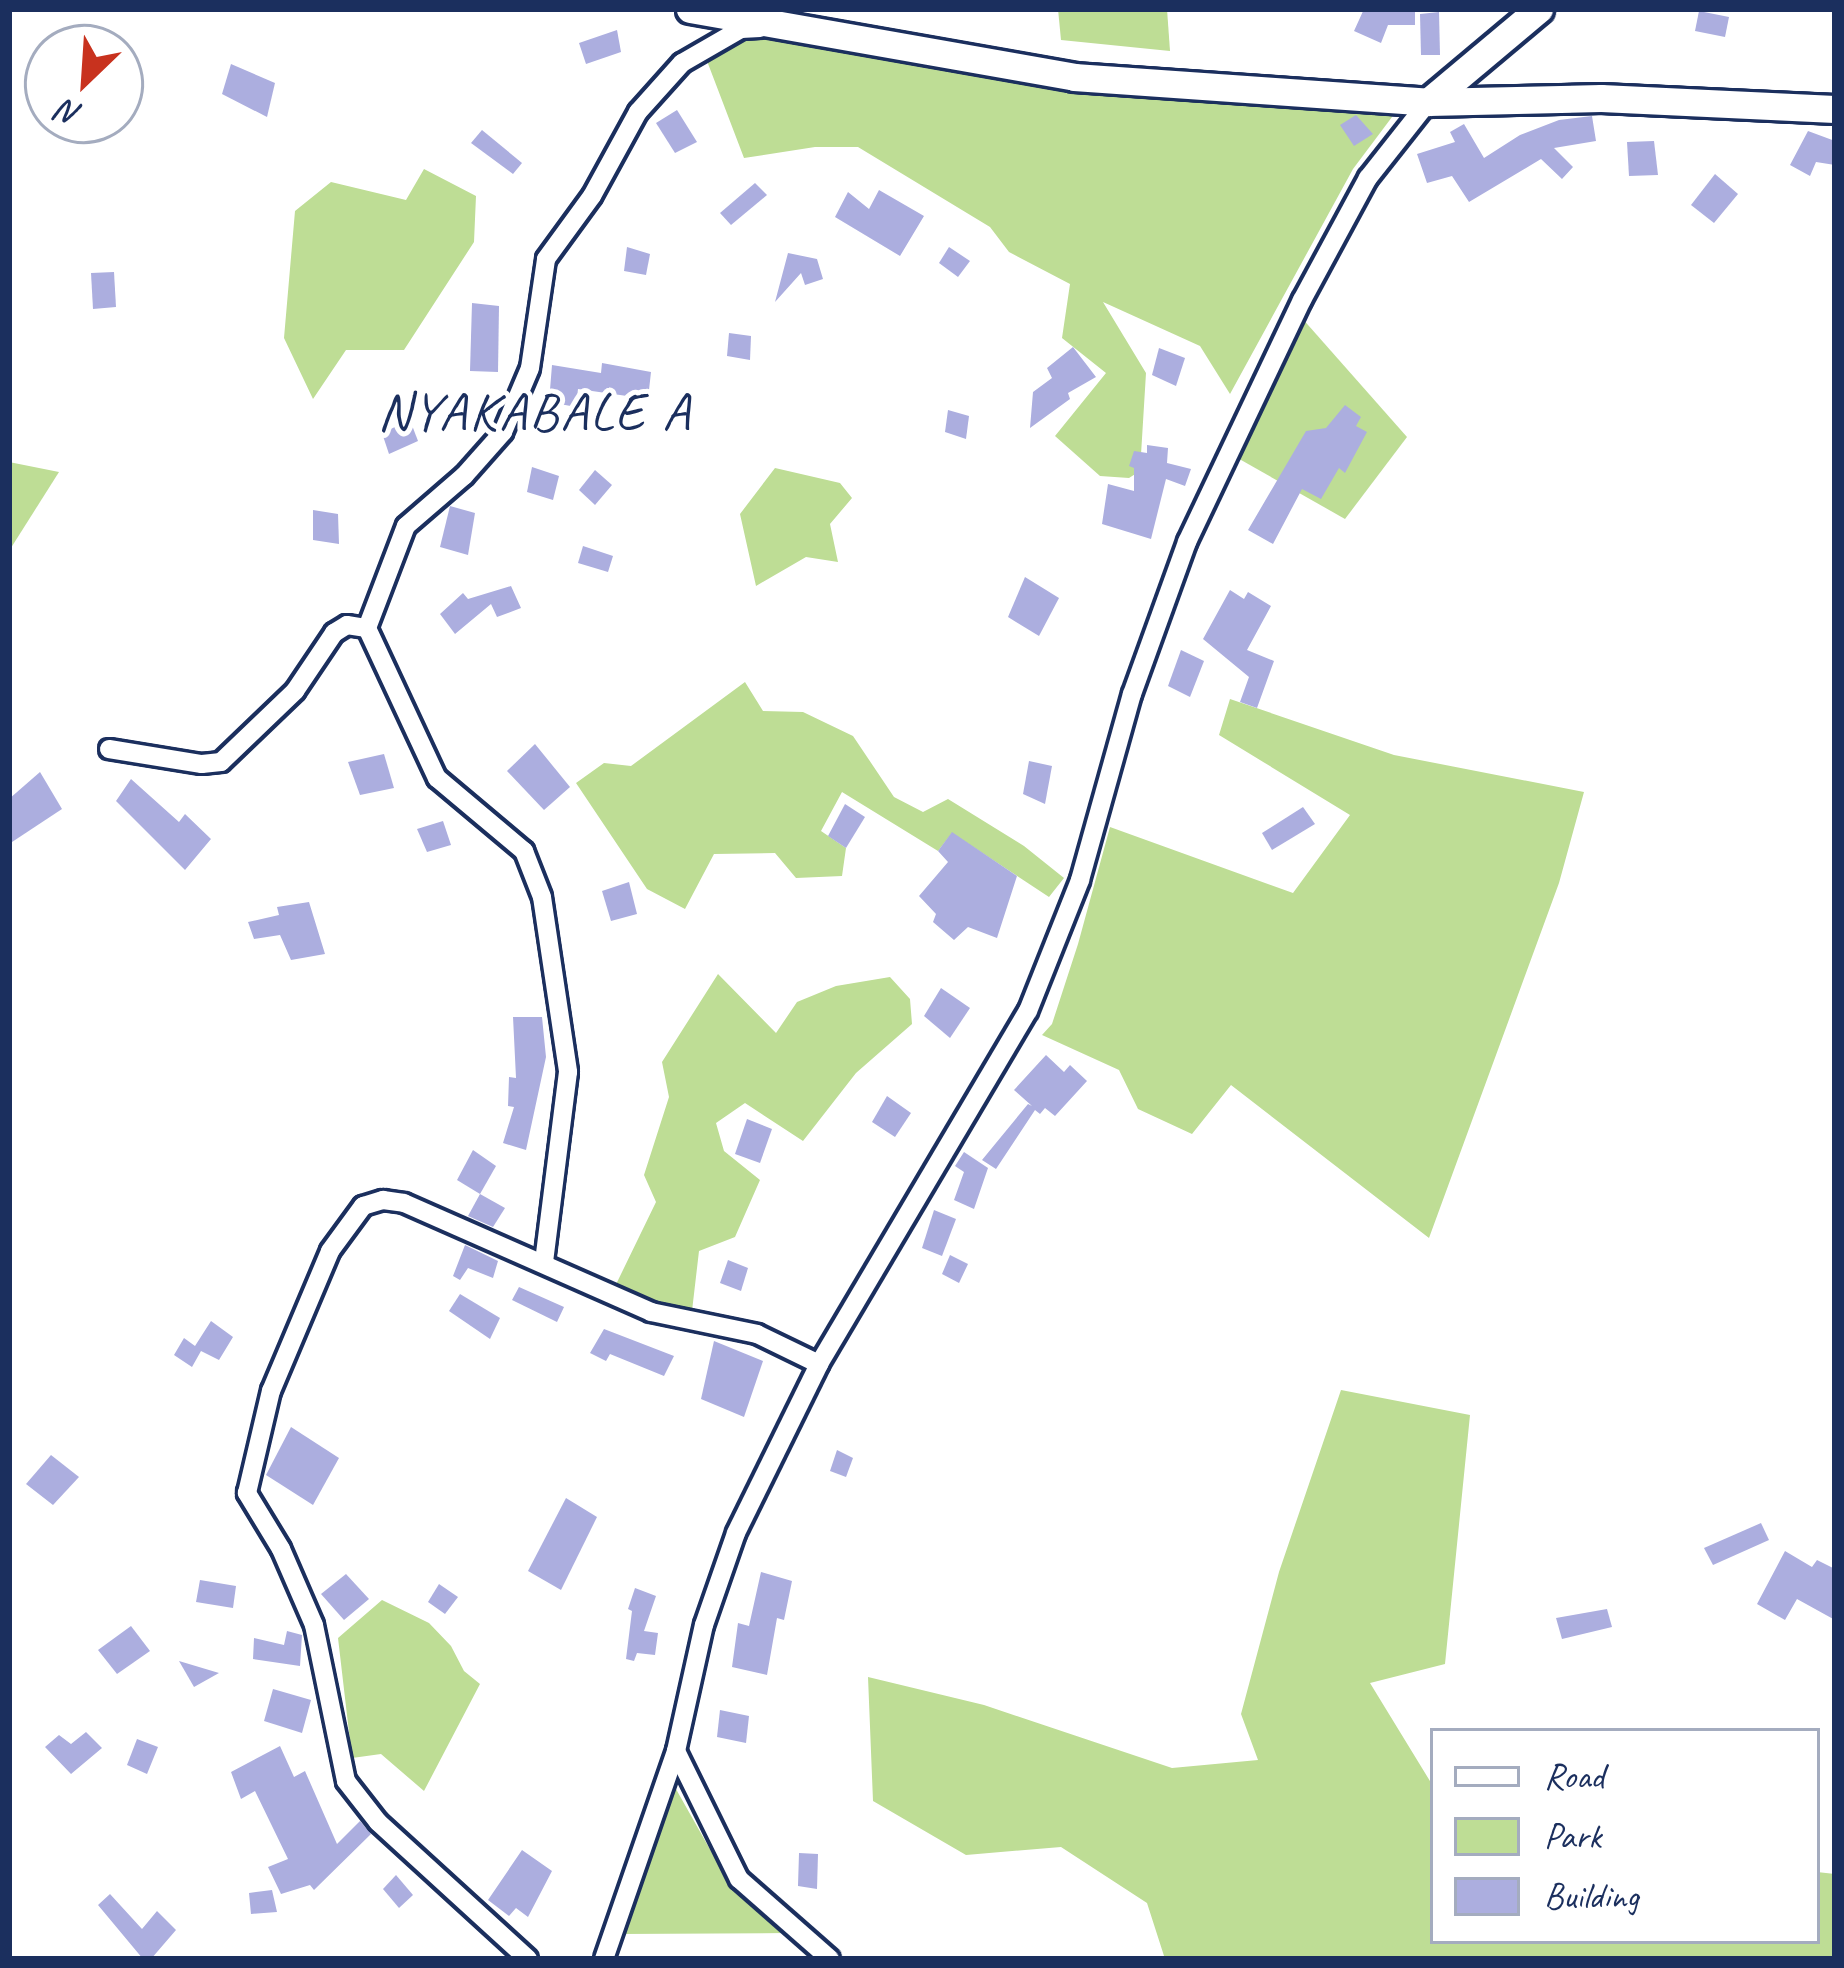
<!DOCTYPE html>
<style>
body{margin:0}
#map{position:relative;width:1844px;height:1968px;overflow:hidden;background:#fff;font-family:Caveat,sans-serif}
div>[style]{position:absolute}
.green>*{inset:0;background:#bedd95}
.building>*{inset:0;background:#acaedf}
.roads{filter:drop-shadow(3px 0 #1b2f5e) drop-shadow(-3px 0 #1b2f5e) drop-shadow(0 3px #1b2f5e) drop-shadow(0 -3px #1b2f5e)}
.street>*{height:18px;margin:-9px;padding:0 9px;transform-origin:9px;border-radius:9px;background:#fff}
.secondary>*{height:27px;margin:-13.5px;padding:0 13.5px;transform-origin:13.5px;border-radius:13.5px;background:#fff}
span{translate:-50% -50%;white-space:nowrap;text-align:center;line-height:1.15;-webkit-text-stroke:10px #fff;paint-order:stroke}
.quarter-label{font-size:54px;color:#1b2f5e;letter-spacing:3px}
.frame{position:absolute;inset:0;border:12px solid #1b2f5e;pointer-events:none}
.legend{position:absolute;left:1430px;top:1728px;width:390px;height:216px;box-sizing:border-box;background:#fff;border:3px solid #a4acbf;margin:0;padding:15px 21px;list-style:none;font-size:36px;color:#1b2f5e}
.legend li{display:flex;align-items:center;gap:24px;height:60px}
.legend b{width:60px;border:3px solid #a4acbf}
.north{position:absolute;left:24px;top:24px;width:120px;height:120px;box-sizing:border-box;background:#fff;border:3px solid #a4acbf;border-radius:50%;rotate:205deg;font-size:33px;font-weight:700;line-height:48px;text-align:center;color:#1b2f5e}
.north::after{content:'';display:block;margin:auto;width:42px;height:54px;background:#c8321e;clip-path:polygon(50% 0,100% 100%,50% 72%,0 100%)}
</style>
<div id="map">
<div class="green">
<div style="clip-path:polygon(1058px 9px,1167px 9px,1170px 51px,1061px 40px)"></div>
<div style="clip-path:polygon(798px 15px,1064px 73px,1407px 97px,1353px 169px,1230px 394px,1200px 346px,1103px 302px,1146px 373px,1140px 471px,1129px 478px,1100px 476px,1055px 436px,1106px 373px,1062px 338px,1070px 284px,1009px 252px,990px 227px,858px 147px,815px 147px,744px 158px,707px 61px,729px 35px)"></div>
<div style="clip-path:polygon(424px 169px,476px 196px,474px 242px,404px 350px,346px 350px,313px 399px,284px 338px,295px 211px,331px 182px,406px 200px)"></div>
<div style="clip-path:polygon(1301px 317px,1407px 437px,1345px 519px,1234px 456px)"></div>
<div style="clip-path:polygon(9px 462px,59px 472px,9px 551px)"></div>
<div style="clip-path:polygon(775px 468px,840px 483px,852px 498px,830px 524px,838px 562px,806px 557px,756px 586px,740px 514px)"></div>
<div style="clip-path:polygon(745px 682px,763px 711px,803px 712px,853px 736px,894px 797px,923px 812px,948px 799px,1024px 846px,1064px 878px,1049px 897px,952px 833px,938px 851px,842px 792px,821px 831px,846px 848px,842px 876px,796px 878px,775px 853px,714px 854px,685px 909px,647px 889px,576px 783px,604px 763px,631px 766px)"></div>
<div style="clip-path:polygon(1230px 699px,1394px 755px,1584px 792px,1559px 883px,1429px 1238px,1231px 1085px,1192px 1134px,1138px 1109px,1119px 1070px,1042px 1035px,1052px 1024px,1078px 944px,1110px 827px,1293px 893px,1350px 815px,1219px 735px)"></div>
<div style="clip-path:polygon(718px 974px,776px 1033px,797px 1002px,836px 986px,890px 977px,910px 999px,912px 1024px,856px 1073px,803px 1141px,745px 1103px,716px 1123px,724px 1151px,760px 1180px,735px 1237px,699px 1251px,692px 1311px,606px 1305px,656px 1202px,644px 1175px,669px 1097px,662px 1062px)"></div>
<div style="clip-path:polygon(1341px 1390px,1470px 1415px,1445px 1664px,1370px 1683px,1433px 1786px,1433px 1941px,1817px 1941px,1817px 1872px,1835px 1874px,1835px 1959px,1165px 1959px,1147px 1903px,1061px 1847px,966px 1855px,873px 1801px,868px 1677px,984px 1705px,1172px 1768px,1258px 1760px,1241px 1714px,1279px 1572px)"></div>
<div style="clip-path:polygon(382px 1600px,429px 1623px,451px 1646px,464px 1671px,480px 1684px,424px 1791px,381px 1754px,352px 1758px,338px 1638px)"></div>
<div style="clip-path:polygon(672px 1782px,729px 1883px,788px 1933px,619px 1934px)"></div>
</div>
<div class="building">
<div style="clip-path:polygon(1364px 9px,1415px 9px,1415px 25px,1388px 25px,1381px 43px,1354px 31px)"></div>
<div style="clip-path:polygon(1699px 11px,1729px 17px,1725px 37px,1695px 31px)"></div>
<div style="clip-path:polygon(1439px 12px,1440px 55px,1421px 55px,1420px 14px)"></div>
<div style="clip-path:polygon(617px 30px,621px 52px,586px 64px,579px 43px)"></div>
<div style="clip-path:polygon(231px 64px,275px 83px,267px 117px,222px 94px)"></div>
<div style="clip-path:polygon(677px 110px,697px 142px,675px 153px,656px 123px)"></div>
<div style="clip-path:polygon(1356px 115px,1373px 134px,1354px 146px,1340px 125px)"></div>
<div style="clip-path:polygon(1592px 116px,1596px 141px,1554px 148px,1573px 167px,1562px 179px,1541px 159px,1469px 202px,1452px 176px,1427px 183px,1417px 154px,1455px 142px,1450px 132px,1464px 124px,1484px 158px,1520px 135px,1559px 120px)"></div>
<div style="clip-path:polygon(482px 130px,522px 163px,513px 174px,471px 143px)"></div>
<div style="clip-path:polygon(1808px 131px,1835px 141px,1835px 165px,1816px 162px,1810px 176px,1790px 165px)"></div>
<div style="clip-path:polygon(1654px 141px,1658px 175px,1629px 176px,1627px 142px)"></div>
<div style="clip-path:polygon(1715px 174px,1738px 194px,1714px 223px,1691px 205px)"></div>
<div style="clip-path:polygon(755px 183px,767px 195px,731px 225px,720px 213px)"></div>
<div style="clip-path:polygon(879px 190px,924px 216px,900px 256px,835px 217px,848px 192px,869px 209px)"></div>
<div style="clip-path:polygon(627px 247px,650px 254px,646px 275px,624px 271px)"></div>
<div style="clip-path:polygon(949px 247px,970px 261px,958px 277px,939px 263px)"></div>
<div style="clip-path:polygon(788px 253px,817px 259px,823px 279px,805px 285px,801px 273px,775px 302px)"></div>
<div style="clip-path:polygon(114px 272px,116px 307px,93px 309px,91px 273px)"></div>
<div style="clip-path:polygon(472px 303px,499px 306px,498px 372px,470px 371px)"></div>
<div style="clip-path:polygon(729px 333px,751px 336px,750px 360px,727px 356px)"></div>
<div style="clip-path:polygon(1073px 347px,1096px 377px,1068px 393px,1070px 399px,1030px 428px,1033px 392px,1052px 378px,1047px 368px)"></div>
<div style="clip-path:polygon(1159px 348px,1185px 358px,1176px 386px,1152px 375px)"></div>
<div style="clip-path:polygon(602px 363px,651px 372px,648px 399px,578px 389px,576px 407px,549px 402px,552px 365px,601px 373px)"></div>
<div style="clip-path:polygon(1345px 405px,1361px 417px,1356px 426px,1367px 432px,1345px 473px,1339px 468px,1321px 499px,1302px 489px,1273px 544px,1248px 530px,1306px 431px,1326px 428px)"></div>
<div style="clip-path:polygon(948px 410px,969px 416px,966px 439px,945px 432px)"></div>
<div style="clip-path:polygon(410px 420px,418px 441px,389px 454px,382px 433px)"></div>
<div style="clip-path:polygon(1147px 445px,1168px 448px,1167px 463px,1191px 469px,1185px 486px,1166px 479px,1151px 539px,1102px 524px,1108px 484px,1134px 491px,1134px 468px,1129px 466px,1134px 451px,1147px 453px)"></div>
<div style="clip-path:polygon(532px 467px,559px 476px,553px 500px,527px 492px)"></div>
<div style="clip-path:polygon(595px 470px,612px 485px,595px 505px,579px 490px)"></div>
<div style="clip-path:polygon(450px 506px,475px 513px,468px 555px,440px 547px)"></div>
<div style="clip-path:polygon(313px 510px,338px 514px,339px 544px,313px 540px)"></div>
<div style="clip-path:polygon(583px 546px,613px 556px,608px 572px,578px 563px)"></div>
<div style="clip-path:polygon(1025px 577px,1059px 598px,1039px 636px,1008px 617px)"></div>
<div style="clip-path:polygon(511px 586px,521px 608px,497px 617px,491px 604px,455px 634px,440px 614px,463px 593px,468px 599px)"></div>
<div style="clip-path:polygon(1230px 590px,1244px 599px,1248px 592px,1271px 606px,1247px 650px,1274px 661px,1257px 708px,1240px 702px,1249px 677px,1203px 639px)"></div>
<div style="clip-path:polygon(1181px 650px,1204px 661px,1190px 697px,1168px 686px)"></div>
<div style="clip-path:polygon(535px 744px,570px 787px,544px 810px,507px 771px)"></div>
<div style="clip-path:polygon(384px 754px,394px 788px,360px 795px,348px 762px)"></div>
<div style="clip-path:polygon(1029px 761px,1052px 766px,1045px 804px,1023px 794px)"></div>
<div style="clip-path:polygon(40px 772px,62px 809px,9px 844px,9px 799px)"></div>
<div style="clip-path:polygon(131px 779px,179px 822px,185px 814px,211px 839px,185px 870px,116px 801px)"></div>
<div style="clip-path:polygon(845px 804px,865px 817px,846px 848px,828px 836px)"></div>
<div style="clip-path:polygon(1303px 807px,1315px 824px,1272px 850px,1262px 833px)"></div>
<div style="clip-path:polygon(443px 821px,451px 845px,427px 852px,417px 829px)"></div>
<div style="clip-path:polygon(952px 832px,1017px 876px,997px 938px,968px 927px,954px 940px,933px 922px,936px 914px,919px 896px,948px 862px,938px 851px)"></div>
<div style="clip-path:polygon(629px 882px,637px 914px,611px 921px,602px 891px)"></div>
<div style="clip-path:polygon(309px 902px,325px 954px,291px 960px,280px 935px,254px 939px,248px 922px,279px 915px,277px 907px)"></div>
<div style="clip-path:polygon(941px 988px,970px 1008px,950px 1038px,924px 1016px)"></div>
<div style="clip-path:polygon(513px 1017px,542px 1017px,546px 1057px,526px 1150px,503px 1143px,514px 1107px,508px 1106px,509px 1077px,516px 1078px)"></div>
<div style="clip-path:polygon(1046px 1055px,1064px 1072px,1070px 1065px,1087px 1081px,1055px 1116px,1045px 1108px,1040px 1114px,1035px 1110px,996px 1169px,982px 1160px,1028px 1104px,1032px 1106px,1014px 1090px)"></div>
<div style="clip-path:polygon(887px 1096px,911px 1113px,895px 1137px,872px 1122px)"></div>
<div style="clip-path:polygon(747px 1119px,772px 1129px,760px 1163px,735px 1154px)"></div>
<div style="clip-path:polygon(473px 1150px,496px 1166px,480px 1194px,457px 1180px)"></div>
<div style="clip-path:polygon(964px 1152px,988px 1168px,974px 1209px,954px 1200px,964px 1172px,955px 1166px)"></div>
<div style="clip-path:polygon(480px 1194px,505px 1208px,493px 1227px,468px 1216px)"></div>
<div style="clip-path:polygon(934px 1210px,956px 1219px,942px 1256px,922px 1248px)"></div>
<div style="clip-path:polygon(465px 1245px,498px 1261px,493px 1278px,468px 1268px,460px 1280px,453px 1276px)"></div>
<div style="clip-path:polygon(950px 1255px,968px 1264px,959px 1283px,942px 1274px)"></div>
<div style="clip-path:polygon(728px 1260px,748px 1268px,741px 1291px,720px 1283px)"></div>
<div style="clip-path:polygon(519px 1287px,564px 1307px,557px 1322px,512px 1300px)"></div>
<div style="clip-path:polygon(460px 1294px,500px 1318px,490px 1339px,449px 1311px)"></div>
<div style="clip-path:polygon(211px 1321px,233px 1337px,219px 1360px,201px 1351px,192px 1367px,174px 1355px,184px 1338px,195px 1346px)"></div>
<div style="clip-path:polygon(604px 1329px,674px 1356px,664px 1376px,610px 1354px,606px 1361px,590px 1353px)"></div>
<div style="clip-path:polygon(714px 1341px,763px 1361px,744px 1417px,701px 1399px)"></div>
<div style="clip-path:polygon(291px 1427px,339px 1458px,313px 1505px,266px 1475px)"></div>
<div style="clip-path:polygon(837px 1450px,853px 1458px,846px 1477px,830px 1471px)"></div>
<div style="clip-path:polygon(51px 1455px,79px 1477px,53px 1505px,26px 1484px)"></div>
<div style="clip-path:polygon(566px 1498px,597px 1517px,561px 1590px,528px 1571px)"></div>
<div style="clip-path:polygon(1761px 1523px,1769px 1540px,1713px 1565px,1704px 1548px)"></div>
<div style="clip-path:polygon(1785px 1551px,1812px 1567px,1817px 1560px,1835px 1569px,1835px 1620px,1797px 1599px,1785px 1620px,1757px 1604px)"></div>
<div style="clip-path:polygon(761px 1572px,792px 1581px,784px 1620px,777px 1618px,767px 1675px,732px 1667px,738px 1623px,749px 1626px)"></div>
<div style="clip-path:polygon(346px 1574px,369px 1599px,344px 1620px,321px 1594px)"></div>
<div style="clip-path:polygon(200px 1580px,236px 1586px,233px 1608px,196px 1602px)"></div>
<div style="clip-path:polygon(439px 1584px,458px 1597px,445px 1614px,428px 1602px)"></div>
<div style="clip-path:polygon(635px 1588px,656px 1596px,644px 1631px,658px 1633px,655px 1655px,637px 1653px,634px 1661px,626px 1659px,632px 1611px,628px 1609px)"></div>
<div style="clip-path:polygon(1607px 1609px,1612px 1627px,1562px 1639px,1556px 1618px)"></div>
<div style="clip-path:polygon(131px 1626px,150px 1651px,117px 1674px,98px 1650px)"></div>
<div style="clip-path:polygon(287px 1631px,302px 1635px,300px 1666px,253px 1659px,254px 1638px,284px 1645px)"></div>
<div style="clip-path:polygon(179px 1661px,219px 1673px,194px 1687px)"></div>
<div style="clip-path:polygon(273px 1689px,311px 1700px,302px 1733px,264px 1721px)"></div>
<div style="clip-path:polygon(720px 1710px,749px 1716px,746px 1743px,717px 1737px)"></div>
<div style="clip-path:polygon(86px 1732px,102px 1748px,71px 1774px,45px 1747px,59px 1735px,71px 1744px)"></div>
<div style="clip-path:polygon(137px 1739px,158px 1747px,147px 1774px,127px 1765px)"></div>
<div style="clip-path:polygon(280px 1746px,294px 1777px,305px 1771px,337px 1844px,360px 1821px,371px 1834px,314px 1890px,310px 1885px,281px 1894px,268px 1867px,288px 1859px,255px 1791px,241px 1799px,231px 1772px)"></div>
<div style="clip-path:polygon(522px 1850px,552px 1871px,528px 1917px,516px 1908px,509px 1916px,488px 1900px)"></div>
<div style="clip-path:polygon(799px 1853px,818px 1854px,817px 1889px,798px 1886px)"></div>
<div style="clip-path:polygon(396px 1875px,413px 1895px,399px 1908px,383px 1889px)"></div>
<div style="clip-path:polygon(272px 1890px,277px 1912px,251px 1914px,249px 1893px)"></div>
<div style="clip-path:polygon(110px 1894px,142px 1929px,157px 1911px,176px 1930px,151px 1959px,143px 1959px,98px 1905px)"></div>
</div>
<div class="roads">
<div class="street">
<div style="left:367px;top:628px;width:109px;rotate:-69.1deg"></div>
<div style="left:406px;top:526px;width:77px;rotate:-40.8deg"></div>
<div style="left:464px;top:476px;width:59px;rotate:-48.4deg"></div>
<div style="left:503px;top:432px;width:69px;rotate:-67.1deg"></div>
<div style="left:530px;top:368px;width:110px;rotate:-81.6deg"></div>
<div style="left:546px;top:259px;width:78px;rotate:-53.9deg"></div>
<div style="left:592px;top:196px;width:96px;rotate:-61.3deg"></div>
<div style="left:638px;top:112px;width:66px;rotate:-48.1deg"></div>
<div style="left:682px;top:63px;width:68px;rotate:-30deg"></div>
<div style="left:741px;top:29px;width:19px;rotate:-3deg"></div>
<div style="left:109px;top:749px;width:94px;rotate:9.2deg"></div>
<div style="left:202px;top:764px;width:19px;rotate:-6deg"></div>
<div style="left:221px;top:762px;width:103px;rotate:-43.8deg"></div>
<div style="left:295px;top:691px;width:70px;rotate:-56.1deg"></div>
<div style="left:334px;top:633px;width:15px;rotate:-32deg"></div>
<div style="left:347px;top:625px;width:20px;rotate:9deg"></div>
<div style="left:367px;top:628px;width:166px;rotate:65deg"></div>
<div style="left:437px;top:778px;width:114px;rotate:40deg"></div>
<div style="left:524px;top:851px;width:49px;rotate:68.6deg"></div>
<div style="left:542px;top:897px;width:177px;rotate:81.5deg"></div>
<div style="left:568px;top:1072px;width:192px;rotate:97.2deg"></div>
<div style="left:676px;top:1751px;width:143px;rotate:63.8deg"></div>
<div style="left:739px;top:1879px;width:121px;rotate:41.3deg"></div>
<div style="left:528px;top:1959px;width:203px;rotate:-137.6deg"></div>
<div style="left:378px;top:1822px;width:52px;rotate:-128deg"></div>
<div style="left:346px;top:1781px;width:159px;rotate:-101.6deg"></div>
<div style="left:314px;top:1625px;width:83px;rotate:-113.5deg"></div>
<div style="left:281px;top:1549px;width:66px;rotate:-121.3deg"></div>
<div style="left:247px;top:1493px;width:105px;rotate:-76.8deg"></div>
<div style="left:271px;top:1391px;width:152px;rotate:-67.1deg"></div>
<div style="left:330px;top:1251px;width:56px;rotate:-53.7deg"></div>
<div style="left:363px;top:1206px;width:21px;rotate:-17deg"></div>
<div style="left:383px;top:1200px;width:21px;rotate:8deg"></div>
<div style="left:404px;top:1203px;width:270px;rotate:23.8deg"></div>
<div style="left:651px;top:1312px;width:108px;rotate:11.7deg"></div>
<div style="left:757px;top:1334px;width:69px;rotate:25.8deg"></div>
<div style="left:604px;top:1959px;width:220px;rotate:-70.9deg"></div>
<div style="left:676px;top:1751px;width:129px;rotate:-77.5deg"></div>
<div style="left:704px;top:1625px;width:97px;rotate:-70.8deg"></div>
<div style="left:736px;top:1533px;width:188px;rotate:-63.8deg"></div>
<div style="left:819px;top:1364px;width:410px;rotate:-59.4deg"></div>
<div style="left:1028px;top:1011px;width:141px;rotate:-68.3deg"></div>
<div style="left:1080px;top:880px;width:193px;rotate:-74.4deg"></div>
<div style="left:1132px;top:694px;width:162px;rotate:-70.1deg"></div>
<div style="left:1187px;top:542px;width:268px;rotate:-64.6deg"></div>
<div style="left:1302px;top:300px;width:139px;rotate:-61.6deg"></div>
<div style="left:1368px;top:178px;width:97px;rotate:-51.7deg"></div>
</div>
<div class="secondary">
<div style="left:690px;top:9px;width:390px;rotate:10deg"></div>
<div style="left:1074px;top:77px;width:355px;rotate:4deg"></div>
<div style="left:1428px;top:102px;width:173px;rotate:-1.3deg"></div>
<div style="left:1601px;top:98px;width:234px;rotate:2.7deg"></div>
<div style="left:1428px;top:102px;width:145px;rotate:-40deg"></div>
</div>
</div>
<div class="quarter-label">
<span style="left:535px;top:411px">NYAKABALE A</span>
</div>
<div class="frame"></div>
<ul class="legend">
<li><b style="height:15px;background:#fff"></b>Road</li>
<li><b style="height:33px;background:#bedd95"></b>Park</li>
<li><b style="height:33px;background:#acaedf"></b>Building</li>
</ul>
<div class="north">N</div>
</div>
